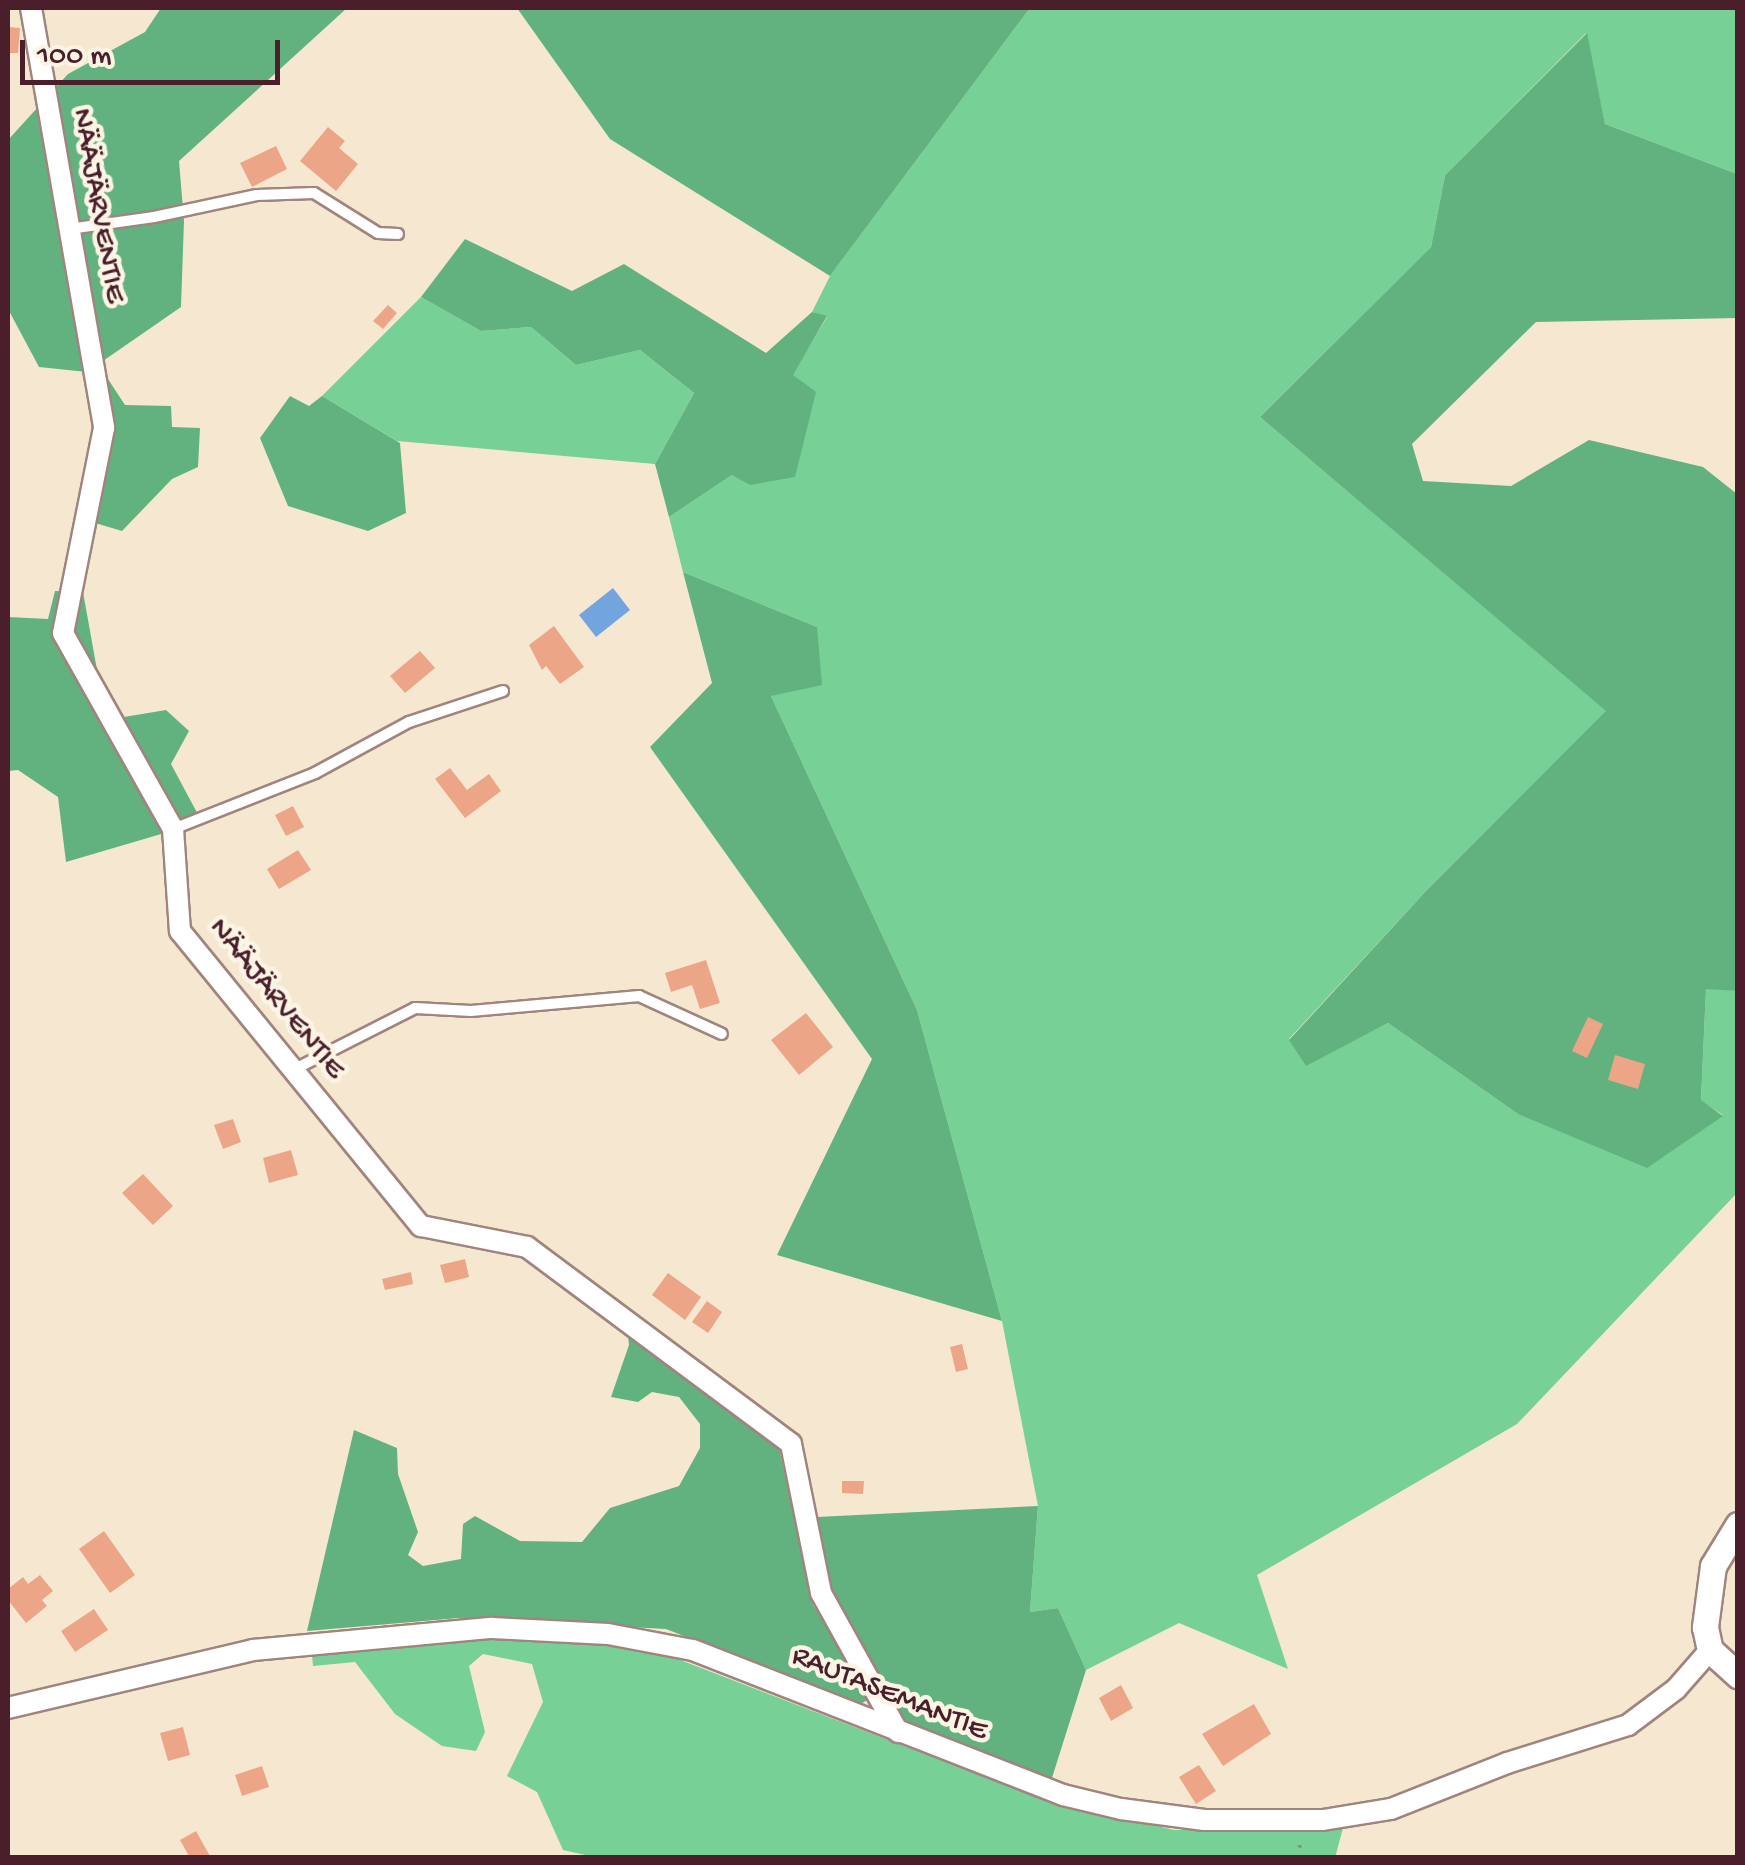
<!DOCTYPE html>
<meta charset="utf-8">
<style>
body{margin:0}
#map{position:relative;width:1745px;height:1865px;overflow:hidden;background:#f6e8d0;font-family:"Gochi Hand",sans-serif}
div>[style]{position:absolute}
.green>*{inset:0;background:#77d096}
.forest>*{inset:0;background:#61b27f}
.water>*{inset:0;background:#72a4de}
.building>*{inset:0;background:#eca586}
.path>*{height:4px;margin-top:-2px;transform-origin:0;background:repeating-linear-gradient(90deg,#a0847e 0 2.5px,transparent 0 10.5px)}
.roads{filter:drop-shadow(2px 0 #a0847e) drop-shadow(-2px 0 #a0847e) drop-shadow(0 2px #a0847e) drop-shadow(0 -2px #a0847e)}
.service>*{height:10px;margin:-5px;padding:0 5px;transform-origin:5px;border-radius:5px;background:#fff}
.minor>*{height:20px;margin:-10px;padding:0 10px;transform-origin:10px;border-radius:10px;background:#fff}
.tertiary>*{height:25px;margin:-12.5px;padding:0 12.5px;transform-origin:12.5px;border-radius:12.5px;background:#fff}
span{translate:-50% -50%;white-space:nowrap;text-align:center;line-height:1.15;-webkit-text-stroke:9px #fcf5e5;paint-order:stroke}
.street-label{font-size:30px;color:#4a1f2b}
.frame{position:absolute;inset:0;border:10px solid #4a1f2b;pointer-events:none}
.scale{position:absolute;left:20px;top:40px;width:260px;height:45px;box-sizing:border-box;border:5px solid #4a1f2b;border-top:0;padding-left:12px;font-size:30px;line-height:35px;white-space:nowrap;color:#4a1f2b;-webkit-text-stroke:8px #fcf5e5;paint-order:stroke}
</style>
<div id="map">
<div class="green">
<div style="clip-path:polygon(1030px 8px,1737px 8px,1737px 174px,1605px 124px,1586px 33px,1445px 175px,1431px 247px,1260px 417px,1607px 711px,1426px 891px,1289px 1039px,1306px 1065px,1388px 1023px,1518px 1114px,1723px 1115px,1701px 1101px,1706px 988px,1738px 991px,1737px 1193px,1517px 1424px,1257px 1575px,1288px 1669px,1179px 1623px,1086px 1670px,1058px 1608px,1030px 1612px,1038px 1506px,1002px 1321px,917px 1010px,771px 696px,817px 627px,683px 572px,669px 517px,732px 475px,827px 317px,812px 312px,830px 276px)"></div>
<div style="clip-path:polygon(421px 297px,481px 331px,531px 327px,576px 365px,640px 350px,694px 393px,655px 464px,397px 441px,322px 396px)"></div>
<div style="clip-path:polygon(499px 1635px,657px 1651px,1034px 1796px,1174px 1830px,1343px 1828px,1335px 1858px,594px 1857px,563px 1850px,537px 1792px,507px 1776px,543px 1702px,532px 1664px,483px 1654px,469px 1666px,485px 1732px,476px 1751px,442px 1746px,395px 1714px,355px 1662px,313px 1666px,312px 1655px)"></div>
</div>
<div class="forest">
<div style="clip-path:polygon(161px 8px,347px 8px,179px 161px,184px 221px,181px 307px,87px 372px,39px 367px,8px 309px,8px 140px,68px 74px,145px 32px)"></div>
<div style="clip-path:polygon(517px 8px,1030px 8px,830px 276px,610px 139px)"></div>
<div style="clip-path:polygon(1587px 33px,1605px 124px,1737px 174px,1737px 318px,1536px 322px,1412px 444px,1423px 481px,1511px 486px,1589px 440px,1703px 467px,1737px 494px,1737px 991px,1706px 989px,1701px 1100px,1723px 1116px,1647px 1168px,1518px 1114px,1388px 1023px,1306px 1066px,1289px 1040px,1426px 891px,1606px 711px,1260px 417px,1431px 247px,1445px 175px)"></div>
<div style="clip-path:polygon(465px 239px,572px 291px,624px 264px,766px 353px,812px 312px,827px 316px,793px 375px,816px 392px,795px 477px,750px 485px,732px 475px,669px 517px,655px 464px,694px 393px,640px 350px,576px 365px,531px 327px,481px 331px,421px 297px)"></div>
<div style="clip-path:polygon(106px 376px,125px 405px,171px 406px,172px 427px,200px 428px,198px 467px,172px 479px,122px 531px,95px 523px,106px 455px)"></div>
<div style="clip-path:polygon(290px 396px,309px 406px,322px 396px,400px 443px,406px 513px,368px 531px,288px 506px,260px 438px)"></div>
<div style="clip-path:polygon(683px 572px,817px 627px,822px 685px,771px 696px,917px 1010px,1002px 1321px,777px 1255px,872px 1059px,650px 747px,712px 683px)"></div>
<div style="clip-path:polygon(55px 591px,83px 592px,106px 720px,166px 710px,189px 731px,171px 764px,202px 822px,66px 862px,58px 797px,18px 770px,8px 771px,8px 617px,48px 619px)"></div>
<div style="clip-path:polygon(627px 1328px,778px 1443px,813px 1605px,872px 1697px,859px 1705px,666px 1629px,459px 1618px,307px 1631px,354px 1430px,397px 1448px,398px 1474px,418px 1532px,408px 1555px,423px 1566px,461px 1559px,463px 1524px,475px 1516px,520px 1541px,582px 1542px,610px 1508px,679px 1486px,700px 1448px,700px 1424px,679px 1397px,652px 1392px,638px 1402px,611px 1397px,629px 1345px)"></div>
<div style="clip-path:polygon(1038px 1506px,1030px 1612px,1058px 1608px,1086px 1670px,1051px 1781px,905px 1725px,830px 1594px,817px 1517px)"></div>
</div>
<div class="water">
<div style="clip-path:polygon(613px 588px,630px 610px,596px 637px,579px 615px)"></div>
</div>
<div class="building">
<div style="clip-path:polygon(8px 27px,20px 28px,18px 53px,8px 53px)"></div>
<div style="clip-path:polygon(328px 127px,345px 141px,339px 148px,358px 164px,336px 191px,300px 161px)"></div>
<div style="clip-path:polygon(276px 146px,287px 169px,252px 187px,240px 163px)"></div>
<div style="clip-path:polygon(388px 305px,397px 313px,383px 329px,373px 321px)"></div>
<div style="clip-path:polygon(554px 626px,584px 667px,560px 684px,546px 666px,542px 670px,529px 645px)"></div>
<div style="clip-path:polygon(420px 651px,435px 668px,405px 693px,390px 676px)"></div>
<div style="clip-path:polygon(450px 768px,467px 790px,489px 774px,501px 791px,465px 818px,435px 779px)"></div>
<div style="clip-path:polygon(293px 806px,304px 827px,286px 836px,275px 815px)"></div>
<div style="clip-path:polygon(298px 850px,311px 870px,279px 889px,267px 869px)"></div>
<div style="clip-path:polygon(706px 960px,720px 1003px,700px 1009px,692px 985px,671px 992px,665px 973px)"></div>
<div style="clip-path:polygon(806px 1013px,833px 1047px,799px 1075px,771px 1040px)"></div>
<div style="clip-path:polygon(1588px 1017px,1603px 1024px,1587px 1058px,1572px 1051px)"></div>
<div style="clip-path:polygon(1615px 1055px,1645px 1064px,1638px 1089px,1608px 1080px)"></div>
<div style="clip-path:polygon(233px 1119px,241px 1142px,223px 1149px,214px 1125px)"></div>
<div style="clip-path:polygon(291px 1150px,298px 1175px,269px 1183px,263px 1158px)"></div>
<div style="clip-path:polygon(143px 1174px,173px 1206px,153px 1225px,122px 1193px)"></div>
<div style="clip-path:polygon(465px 1259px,469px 1277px,445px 1283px,440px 1265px)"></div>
<div style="clip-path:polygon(411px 1272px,413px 1284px,385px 1290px,382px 1279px)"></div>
<div style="clip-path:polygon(668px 1273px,701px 1297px,685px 1320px,652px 1295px)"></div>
<div style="clip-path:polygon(707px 1301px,722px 1312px,708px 1333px,692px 1322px)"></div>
<div style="clip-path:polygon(962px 1344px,968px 1369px,956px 1372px,950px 1347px)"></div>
<div style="clip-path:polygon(842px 1481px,864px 1481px,863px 1494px,842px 1493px)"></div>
<div style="clip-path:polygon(104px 1531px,135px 1575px,110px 1593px,79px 1549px)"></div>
<div style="clip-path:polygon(40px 1575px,53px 1591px,42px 1600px,47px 1606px,26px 1623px,8px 1600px,8px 1589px,23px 1577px,28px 1584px)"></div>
<div style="clip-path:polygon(94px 1609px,108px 1630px,75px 1652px,61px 1631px)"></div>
<div style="clip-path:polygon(1121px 1685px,1133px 1708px,1111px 1721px,1099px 1698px)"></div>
<div style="clip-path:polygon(1254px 1704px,1271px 1734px,1223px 1766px,1202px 1734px)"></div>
<div style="clip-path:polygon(183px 1727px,190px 1755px,168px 1761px,160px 1733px)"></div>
<div style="clip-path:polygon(1199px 1765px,1216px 1791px,1196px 1804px,1179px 1777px)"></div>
<div style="clip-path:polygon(262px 1766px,269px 1787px,242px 1796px,235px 1775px)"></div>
<div style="clip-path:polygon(196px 1831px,211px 1858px,190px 1858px,180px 1840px)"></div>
</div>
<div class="path">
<div style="left:1299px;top:1858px;width:19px;rotate:-87deg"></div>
</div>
<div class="roads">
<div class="service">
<div style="left:69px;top:229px;width:86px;rotate:-8deg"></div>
<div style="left:154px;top:217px;width:105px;rotate:-12.1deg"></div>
<div style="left:257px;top:195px;width:57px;rotate:-2deg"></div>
<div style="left:314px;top:193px;width:75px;rotate:32deg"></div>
<div style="left:378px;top:233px;width:20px;rotate:3deg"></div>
<div style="left:173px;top:829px;width:153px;rotate:-21.5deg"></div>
<div style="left:315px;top:773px;width:107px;rotate:-28.5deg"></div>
<div style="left:409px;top:722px;width:99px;rotate:-18.3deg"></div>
<div style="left:293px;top:1070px;width:137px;rotate:-26.9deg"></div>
<div style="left:415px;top:1008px;width:56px;rotate:3.1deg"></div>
<div style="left:471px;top:1011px;width:169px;rotate:-5.1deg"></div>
<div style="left:639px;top:996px;width:91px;rotate:24.6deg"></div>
</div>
<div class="minor">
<div style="left:31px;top:8px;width:426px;rotate:80.1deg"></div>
<div style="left:104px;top:428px;width:209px;rotate:101.3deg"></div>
<div style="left:63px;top:633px;width:225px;rotate:60.7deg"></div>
<div style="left:173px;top:829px;width:102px;rotate:86.1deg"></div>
<div style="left:180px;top:931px;width:381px;rotate:50.8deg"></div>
<div style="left:421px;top:1226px;width:108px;rotate:11.2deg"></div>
<div style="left:527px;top:1247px;width:329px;rotate:36.7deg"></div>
<div style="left:791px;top:1444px;width:152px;rotate:78.6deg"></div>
<div style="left:821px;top:1593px;width:159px;rotate:61deg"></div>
<div style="left:8px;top:1708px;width:252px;rotate:-13.3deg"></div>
<div style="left:253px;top:1650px;width:240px;rotate:-5.3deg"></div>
<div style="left:492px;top:1628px;width:116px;rotate:3deg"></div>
<div style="left:608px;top:1634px;width:86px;rotate:10.7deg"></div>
<div style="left:693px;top:1650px;width:397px;rotate:21.4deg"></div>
<div style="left:1063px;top:1795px;width:60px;rotate:13.6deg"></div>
<div style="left:1121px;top:1809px;width:84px;rotate:7.5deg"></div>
<div style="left:1204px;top:1820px;width:119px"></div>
<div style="left:1323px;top:1820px;width:69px;rotate:-9.2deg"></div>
<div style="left:1391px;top:1809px;width:125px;rotate:-21.6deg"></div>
<div style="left:1507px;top:1763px;width:127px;rotate:-17.4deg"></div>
<div style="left:1628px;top:1725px;width:60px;rotate:-36.9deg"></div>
<div style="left:1676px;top:1689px;width:52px;rotate:-48.9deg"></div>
</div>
<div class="tertiary">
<div style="left:1738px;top:1525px;width:48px;rotate:121.4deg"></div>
<div style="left:1713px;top:1566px;width:62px;rotate:97.5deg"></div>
<div style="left:1705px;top:1627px;width:24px;rotate:78deg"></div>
<div style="left:1710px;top:1650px;width:38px;rotate:42deg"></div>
</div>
</div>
<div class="street-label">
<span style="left:96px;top:206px;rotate:80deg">NÄÄJÄRVENTIE</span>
<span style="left:275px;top:1000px;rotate:51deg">NÄÄJÄRVENTIE</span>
<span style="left:889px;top:1695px;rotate:22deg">RAUTASEMANTIE</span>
</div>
<div class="frame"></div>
<div class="scale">100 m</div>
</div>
